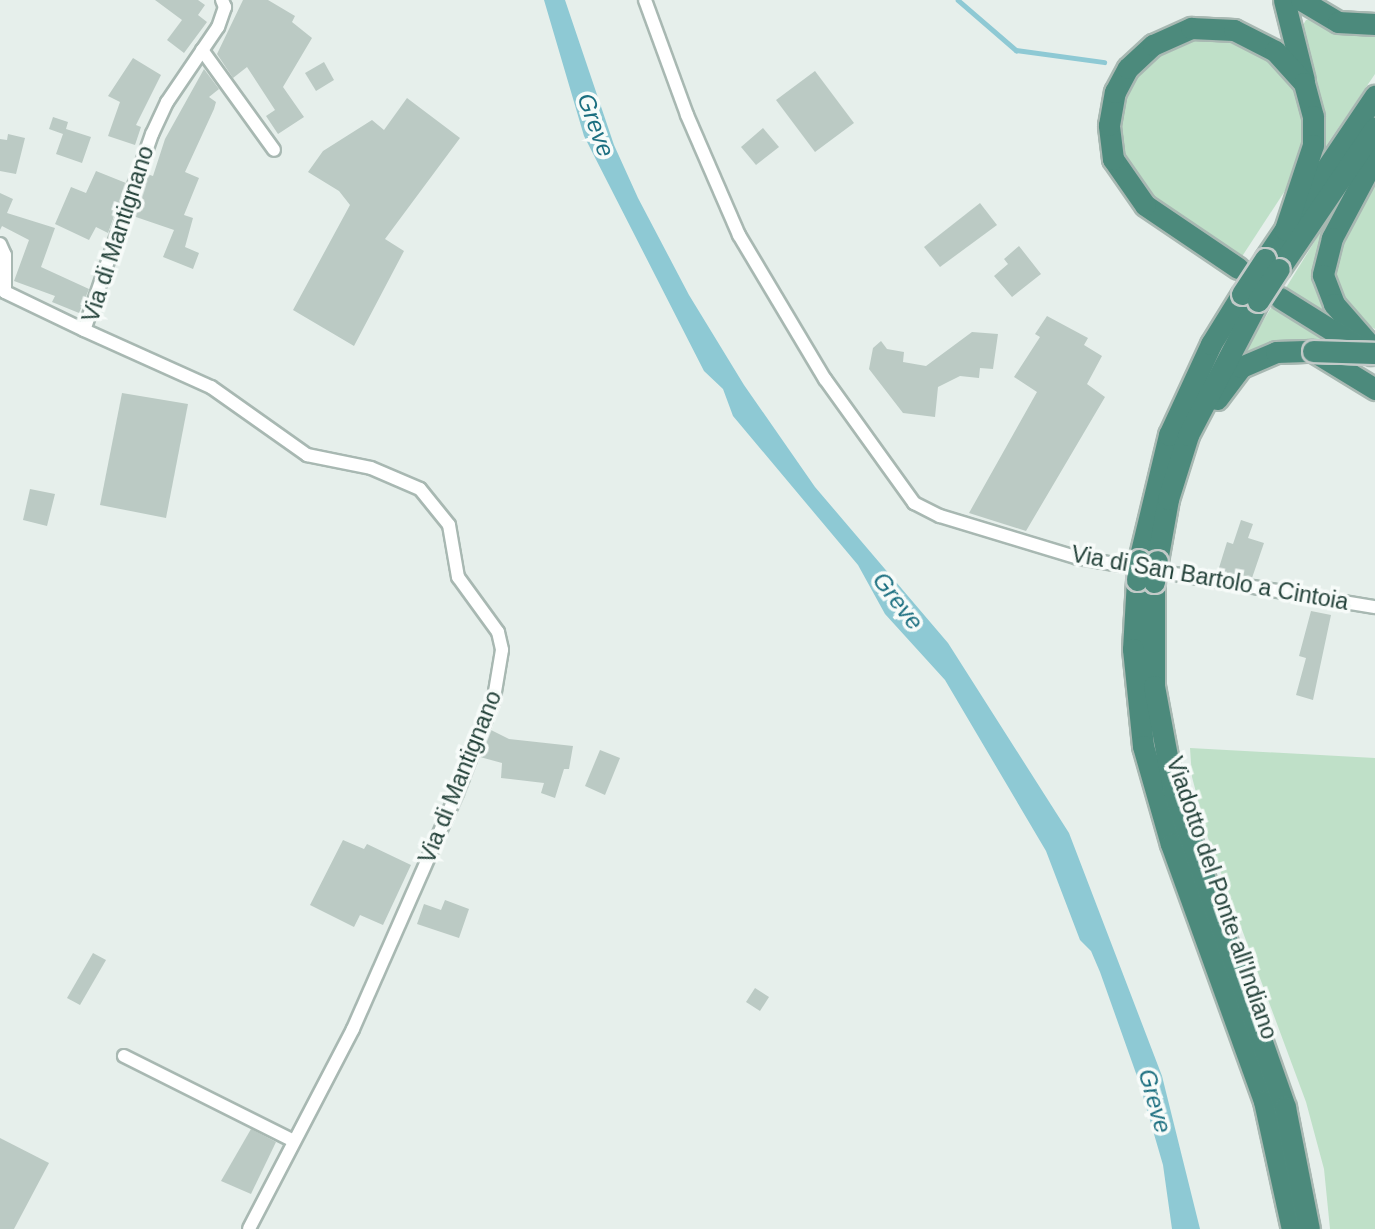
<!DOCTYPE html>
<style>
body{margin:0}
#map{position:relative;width:1375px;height:1229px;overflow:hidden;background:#e6efeb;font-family:Helvetica,sans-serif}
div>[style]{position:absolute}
.green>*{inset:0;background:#bfe0c8}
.water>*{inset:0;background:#8ec9d4}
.stream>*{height:4.5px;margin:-2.25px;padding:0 2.25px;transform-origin:2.25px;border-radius:2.25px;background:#8ec9d4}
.building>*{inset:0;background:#bbcac4}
.roads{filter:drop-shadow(2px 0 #a8b8b2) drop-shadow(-2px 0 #a8b8b2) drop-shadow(0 2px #a8b8b2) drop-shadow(0 -2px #a8b8b2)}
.minor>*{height:12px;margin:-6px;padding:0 6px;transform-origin:6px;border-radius:6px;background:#fff}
.trunk>*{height:21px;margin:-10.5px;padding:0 10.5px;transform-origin:10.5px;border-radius:10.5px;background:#4c8a7c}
.bridges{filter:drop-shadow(2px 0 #c2cac8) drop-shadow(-2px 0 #c2cac8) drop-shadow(0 2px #c2cac8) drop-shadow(0 -2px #c2cac8)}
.trunk-bridge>*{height:21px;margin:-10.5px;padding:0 10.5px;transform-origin:10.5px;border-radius:10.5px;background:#4c8a7c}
span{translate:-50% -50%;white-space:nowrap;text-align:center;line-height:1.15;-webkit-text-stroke:7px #f7fbf9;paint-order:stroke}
.street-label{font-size:23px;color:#24423a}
.water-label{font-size:24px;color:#1c6f80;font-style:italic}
</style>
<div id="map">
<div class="green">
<div style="clip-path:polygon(1313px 19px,1375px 30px,1375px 74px,1326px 146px,1322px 107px,1300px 30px,1306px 20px)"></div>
<div style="clip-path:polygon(1196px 36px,1223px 37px,1250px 46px,1273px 61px,1297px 93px,1304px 132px,1294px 177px,1241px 258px,1149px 200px,1131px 180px,1116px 138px,1124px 87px,1159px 49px)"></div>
<div style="clip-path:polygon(1375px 166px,1375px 329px,1355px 318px,1333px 279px,1339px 236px)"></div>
<div style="clip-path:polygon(1345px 192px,1321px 241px,1350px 339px,1284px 291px)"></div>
<div style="clip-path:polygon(1274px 303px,1339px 345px,1241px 358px)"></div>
<div style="clip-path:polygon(1190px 748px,1375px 758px,1375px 1229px,1330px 1229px,1324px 1169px,1306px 1102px,1208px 838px,1192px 777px)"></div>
</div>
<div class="water">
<div style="clip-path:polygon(544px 0,565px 0,614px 145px,638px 198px,689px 295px,744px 385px,815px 487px,948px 643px,1069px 833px,1162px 1076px,1200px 1229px,1172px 1229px,1163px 1165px,1138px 1079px,1100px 972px,1091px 951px,1080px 940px,1046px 851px,945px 680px,885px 614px,858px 565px,733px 416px,723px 389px,704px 371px,584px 136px)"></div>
</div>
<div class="stream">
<div style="left:958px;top:0;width:77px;rotate:40.8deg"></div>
<div style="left:1016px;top:50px;width:89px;rotate:7.8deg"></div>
</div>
<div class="building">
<div style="clip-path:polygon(155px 0,198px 0,205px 5px,198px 15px,207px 22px,184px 53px,167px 40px,182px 20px)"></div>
<div style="clip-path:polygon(243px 0,268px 0,295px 16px,292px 22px,312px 38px,283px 87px,304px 117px,278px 134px,266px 116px,275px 110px,247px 67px,233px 78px,217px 54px)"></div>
<div style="clip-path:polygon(133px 58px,161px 75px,136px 125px,141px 127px,135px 145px,108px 136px,120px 102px,108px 96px)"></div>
<div style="clip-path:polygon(324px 62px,334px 80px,316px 91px,305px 73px)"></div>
<div style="clip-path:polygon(204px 69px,219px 89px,209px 97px,216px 102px,214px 109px,185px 172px,199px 178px,184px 215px,193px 218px,185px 247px,199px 253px,193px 269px,163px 257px,174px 230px,133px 216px,147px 174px,153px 176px,165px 139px)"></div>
<div style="clip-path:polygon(815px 71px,854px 123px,815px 152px,776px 100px)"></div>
<div style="clip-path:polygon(407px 98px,460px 138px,385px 239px,404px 251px,354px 346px,293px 310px,350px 205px,339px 191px,308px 172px,323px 151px,372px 120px,384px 130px)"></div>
<div style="clip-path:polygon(53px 117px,68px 122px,66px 129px,91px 137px,82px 163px,56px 154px,63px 134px,49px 129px)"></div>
<div style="clip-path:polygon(763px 128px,779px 147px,756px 165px,741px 147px)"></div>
<div style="clip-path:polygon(8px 134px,25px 138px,16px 174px,0 171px,0 139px,7px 140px)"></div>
<div style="clip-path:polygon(96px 171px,126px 183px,108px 233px,96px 227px,89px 240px,55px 224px,71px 187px,86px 193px)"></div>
<div style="clip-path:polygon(0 193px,13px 199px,7px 213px,55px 228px,41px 267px,89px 289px,79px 313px,52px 302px,55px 296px,14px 281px,29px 240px,2px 226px,0 230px)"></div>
<div style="clip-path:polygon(980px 203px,997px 225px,940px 267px,924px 247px)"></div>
<div style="clip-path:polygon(1019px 246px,1041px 274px,1012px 297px,994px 276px,1008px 264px,1004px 259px)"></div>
<div style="clip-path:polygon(1047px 316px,1088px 338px,1084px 345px,1102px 356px,1087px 384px,1105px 397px,1026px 531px,969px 513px,1037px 392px,1014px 377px,1040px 337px,1035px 334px)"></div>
<div style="clip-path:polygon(972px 332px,998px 334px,993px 369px,980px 368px,979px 378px,960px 376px,938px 387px,935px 417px,903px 413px,869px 369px,873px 348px,881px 341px,887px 349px,904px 352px,903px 362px,926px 366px)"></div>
<div style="clip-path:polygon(122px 393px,188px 404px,166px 518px,100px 505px)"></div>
<div style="clip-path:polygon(30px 489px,55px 494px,47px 526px,23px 520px)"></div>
<div style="clip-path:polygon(1241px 520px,1253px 524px,1248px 538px,1264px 543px,1252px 578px,1218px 571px,1227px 542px,1233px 544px)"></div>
<div style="clip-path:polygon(1311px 611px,1331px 615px,1313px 700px,1296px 695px,1306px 658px,1299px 656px)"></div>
<div style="clip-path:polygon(491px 730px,509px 739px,573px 746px,569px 769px,564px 769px,555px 798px,541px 793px,544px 783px,501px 778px,502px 763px,480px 757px)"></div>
<div style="clip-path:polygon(600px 750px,620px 758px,605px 795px,585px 786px)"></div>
<div style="clip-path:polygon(343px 840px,364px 849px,367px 844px,411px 865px,383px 925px,360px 915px,354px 927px,310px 905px)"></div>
<div style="clip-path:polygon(445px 900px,469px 909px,459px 938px,417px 924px,424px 904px,441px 910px)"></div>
<div style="clip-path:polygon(93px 953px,106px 960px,80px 1005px,67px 998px)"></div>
<div style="clip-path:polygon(755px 988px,769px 997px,760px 1011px,746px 1002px)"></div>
<div style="clip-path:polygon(251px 1129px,276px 1142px,251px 1194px,221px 1181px)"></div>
<div style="clip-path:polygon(0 1138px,49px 1163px,14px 1229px,0 1229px)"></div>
</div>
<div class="roads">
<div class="minor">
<div style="left:222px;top:0;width:8px;rotate:67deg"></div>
<div style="left:225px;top:7px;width:21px;rotate:109deg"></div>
<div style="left:218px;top:27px;width:91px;rotate:124.2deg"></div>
<div style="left:167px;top:102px;width:35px;rotate:115deg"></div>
<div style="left:152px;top:134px;width:207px;rotate:109.1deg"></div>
<div style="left:84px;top:330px;width:139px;rotate:24.2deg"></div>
<div style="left:211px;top:387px;width:118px;rotate:35.3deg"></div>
<div style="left:307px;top:455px;width:65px;rotate:11.5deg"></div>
<div style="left:371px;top:468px;width:53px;rotate:23.2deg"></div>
<div style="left:420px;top:489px;width:46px;rotate:51.1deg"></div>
<div style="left:449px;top:525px;width:53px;rotate:80.2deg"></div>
<div style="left:458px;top:577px;width:68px;rotate:54deg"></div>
<div style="left:498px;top:632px;width:18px;rotate:77deg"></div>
<div style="left:502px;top:650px;width:49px;rotate:99.5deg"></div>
<div style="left:494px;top:698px;width:102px;rotate:111.3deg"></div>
<div style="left:457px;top:793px;width:258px;rotate:113.8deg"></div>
<div style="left:353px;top:1029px;width:225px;rotate:117.5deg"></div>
<div style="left:645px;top:0;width:122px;rotate:69.9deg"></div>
<div style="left:687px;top:115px;width:131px;rotate:66.6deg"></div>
<div style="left:739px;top:235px;width:168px;rotate:59.2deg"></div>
<div style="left:825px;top:379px;width:153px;rotate:54.3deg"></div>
<div style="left:914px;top:503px;width:29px;rotate:27deg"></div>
<div style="left:940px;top:516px;width:144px;rotate:16.9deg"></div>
<div style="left:1078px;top:558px;width:301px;rotate:9.4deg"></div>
<div style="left:202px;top:50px;width:123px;rotate:54.2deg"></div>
<div style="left:0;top:244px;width:12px;rotate:66deg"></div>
<div style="left:5px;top:255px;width:37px;rotate:90deg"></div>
<div style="left:5px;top:292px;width:88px;rotate:25.7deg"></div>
<div style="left:124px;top:1056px;width:188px;rotate:26.6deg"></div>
</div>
<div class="trunk">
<div style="left:1284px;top:0;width:82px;rotate:76deg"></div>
<div style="left:1301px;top:0;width:43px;rotate:30.7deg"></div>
<div style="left:1338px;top:22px;width:37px;rotate:3deg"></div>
<div style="left:1375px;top:157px;width:92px;rotate:118deg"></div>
<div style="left:1332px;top:238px;width:38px;rotate:104deg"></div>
<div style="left:1323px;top:275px;width:31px;rotate:69deg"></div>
<div style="left:1334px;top:304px;width:62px;rotate:48.9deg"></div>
<div style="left:1265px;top:259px;width:197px;rotate:-56deg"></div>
<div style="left:1238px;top:268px;width:112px;rotate:-145.9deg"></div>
<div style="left:1145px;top:205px;width:56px;rotate:-124.8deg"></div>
<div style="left:1113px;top:159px;width:34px;rotate:-97deg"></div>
<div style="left:1109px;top:125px;width:34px;rotate:-80deg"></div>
<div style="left:1115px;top:92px;width:27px;rotate:-62deg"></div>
<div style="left:1128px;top:68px;width:34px;rotate:-43deg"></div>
<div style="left:1153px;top:45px;width:42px;rotate:-24.1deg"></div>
<div style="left:1191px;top:28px;width:43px;rotate:2.7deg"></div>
<div style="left:1234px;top:30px;width:46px;rotate:27.1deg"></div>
<div style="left:1275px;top:51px;width:43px;rotate:47.8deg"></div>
<div style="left:1304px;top:83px;width:34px;rotate:75deg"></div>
<div style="left:1313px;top:116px;width:29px;rotate:90deg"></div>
<div style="left:1313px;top:145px;width:89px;rotate:108.4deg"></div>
<div style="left:1279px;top:269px;width:171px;rotate:-55.8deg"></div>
<div style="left:1280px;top:298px;width:106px;rotate:31.9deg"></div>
<div style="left:1217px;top:399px;width:40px;rotate:-53deg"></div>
<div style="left:1241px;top:367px;width:38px;rotate:-23deg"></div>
<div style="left:1276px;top:352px;width:37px;rotate:-2deg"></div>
<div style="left:1313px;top:351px;width:73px;rotate:31.5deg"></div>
<div style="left:1139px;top:560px;width:129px;rotate:-76.5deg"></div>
<div style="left:1169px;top:435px;width:100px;rotate:-65.2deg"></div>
<div style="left:1211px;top:344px;width:59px;rotate:-58.2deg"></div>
<div style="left:1157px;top:561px;width:63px;rotate:-79.9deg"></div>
<div style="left:1168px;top:499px;width:67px;rotate:-72.6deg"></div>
<div style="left:1188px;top:435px;width:151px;rotate:-62.4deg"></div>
<div style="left:1137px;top:580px;width:69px;rotate:93.3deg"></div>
<div style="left:1133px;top:649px;width:98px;rotate:84.1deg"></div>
<div style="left:1143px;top:746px;width:102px;rotate:74.1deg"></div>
<div style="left:1171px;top:844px;width:273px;rotate:70.1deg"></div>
<div style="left:1264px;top:1101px;width:131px;rotate:77.7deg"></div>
<div style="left:1154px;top:582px;width:104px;rotate:90deg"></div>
<div style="left:1154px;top:686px;width:105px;rotate:79.5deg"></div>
<div style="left:1173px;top:789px;width:337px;rotate:70.6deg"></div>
<div style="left:1285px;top:1107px;width:124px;rotate:78.9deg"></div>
</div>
</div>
<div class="bridges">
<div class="trunk-bridge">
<div style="left:1242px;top:294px;width:42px;rotate:-56.7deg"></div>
<div style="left:1258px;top:301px;width:38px;rotate:-57deg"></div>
<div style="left:1313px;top:351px;width:62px;rotate:1.8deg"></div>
<div style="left:1137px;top:580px;width:20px;rotate:-84deg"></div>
<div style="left:1154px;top:582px;width:21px;rotate:-82deg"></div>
</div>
</div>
<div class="street-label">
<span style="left:118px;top:234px;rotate:-72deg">Via di Mantignano</span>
<span style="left:1210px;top:578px;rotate:10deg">Via di San Bartolo a Cintoia</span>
<span style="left:460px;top:777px;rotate:-68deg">Via di Mantignano</span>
<span style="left:1222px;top:898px;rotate:71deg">Viadotto del Ponte all'Indiano</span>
</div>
<div class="water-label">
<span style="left:596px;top:125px;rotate:70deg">Greve</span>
<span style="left:898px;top:601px;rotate:52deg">Greve</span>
<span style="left:1155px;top:1101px;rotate:74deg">Greve</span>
</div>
</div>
